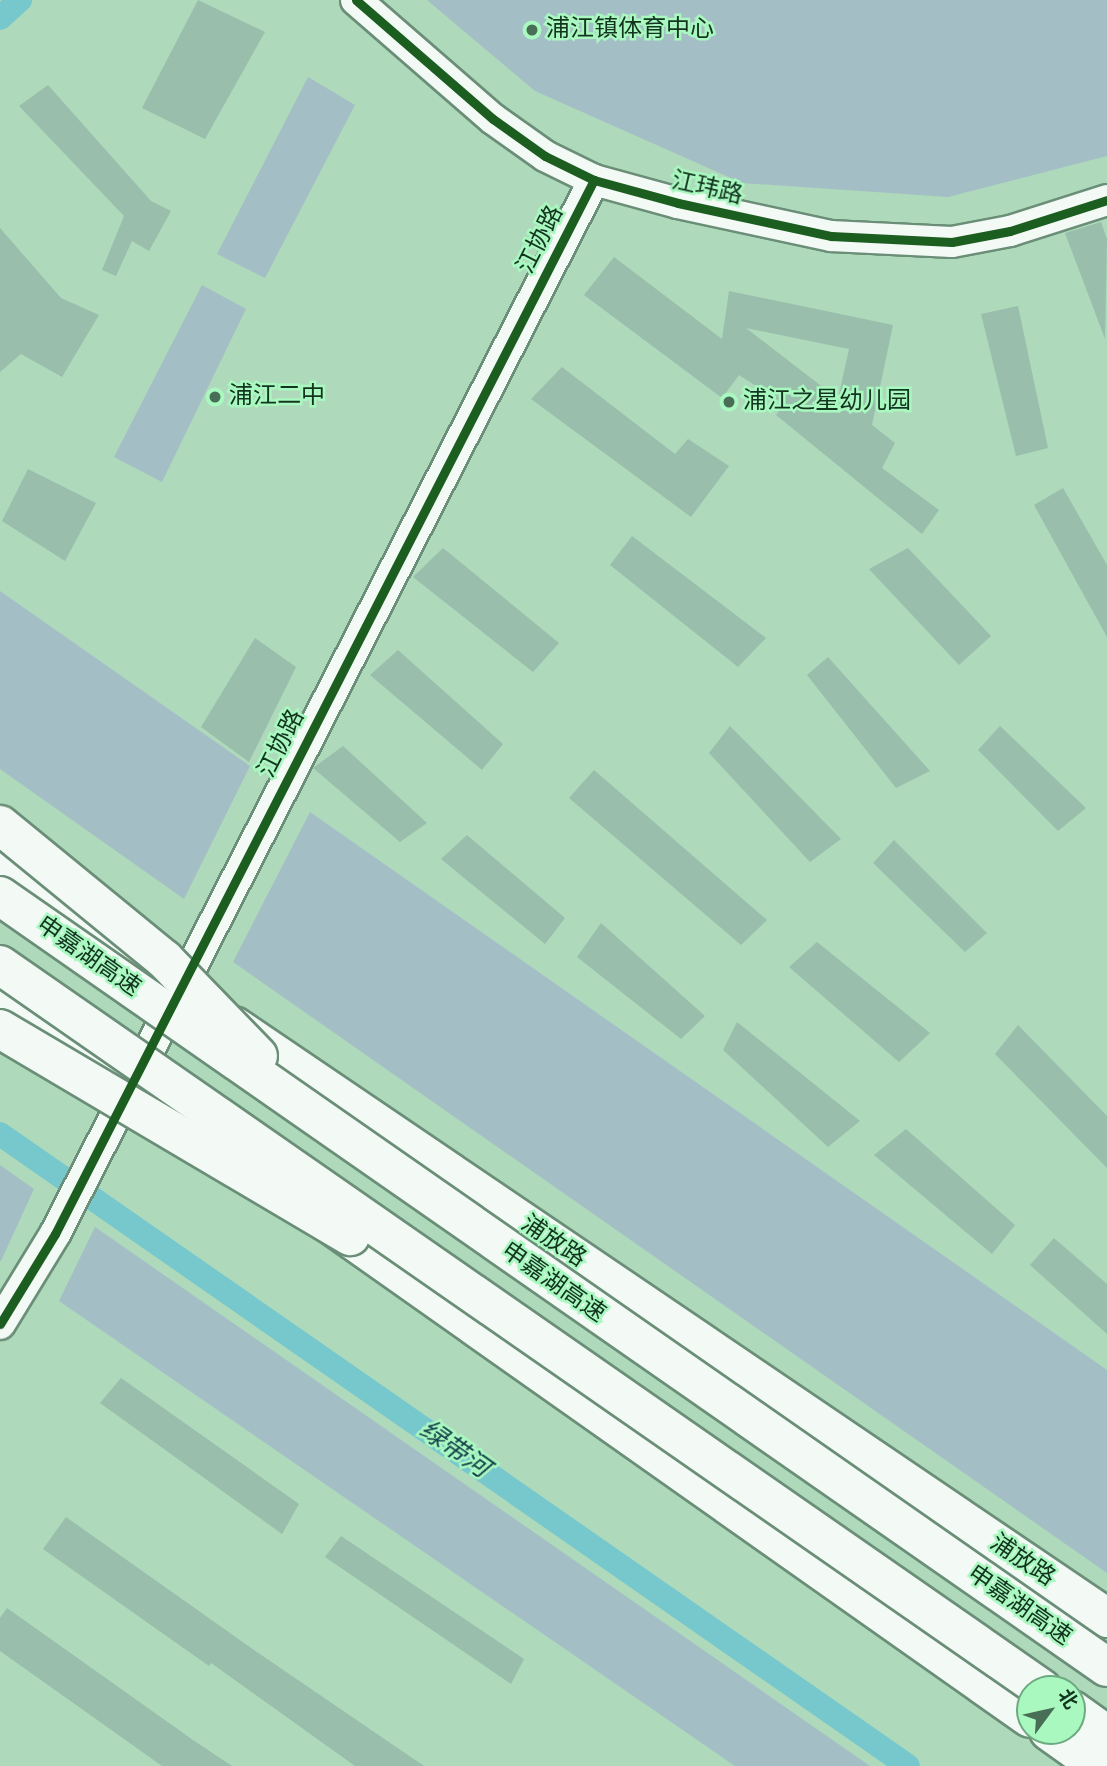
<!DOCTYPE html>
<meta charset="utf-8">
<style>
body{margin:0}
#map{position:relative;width:1107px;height:1766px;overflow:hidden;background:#aed9bb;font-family:"Alegreya Sans","Noto Sans SC",sans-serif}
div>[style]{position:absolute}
.green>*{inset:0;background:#a4bec6}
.canal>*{height:24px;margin:-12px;padding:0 12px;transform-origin:12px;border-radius:12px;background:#77c8cd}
.building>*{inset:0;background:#99beac}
.roads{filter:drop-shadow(2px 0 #6a8e77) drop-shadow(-2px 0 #6a8e77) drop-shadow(0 2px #6a8e77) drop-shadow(0 -2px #6a8e77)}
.minor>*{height:30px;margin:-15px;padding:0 15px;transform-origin:15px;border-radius:15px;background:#f3f9f5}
.major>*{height:38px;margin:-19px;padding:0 19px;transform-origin:19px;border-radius:19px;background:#f3f9f5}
.highway>*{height:38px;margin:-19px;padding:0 19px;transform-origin:19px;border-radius:19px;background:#f3f9f5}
.bridges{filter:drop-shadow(2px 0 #6a8e77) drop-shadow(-2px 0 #6a8e77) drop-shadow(0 2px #6a8e77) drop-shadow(0 -2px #6a8e77)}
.highway-bridge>*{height:38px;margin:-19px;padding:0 19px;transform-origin:19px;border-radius:19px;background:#f3f9f5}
.cycleway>*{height:9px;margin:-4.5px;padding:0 4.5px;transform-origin:4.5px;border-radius:4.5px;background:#1b5e20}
.dots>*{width:19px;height:19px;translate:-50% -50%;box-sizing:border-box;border:4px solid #a9f8c0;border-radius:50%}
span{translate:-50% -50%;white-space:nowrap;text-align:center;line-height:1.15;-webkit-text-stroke:5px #a9f8c0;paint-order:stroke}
.poi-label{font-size:24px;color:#13341f}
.left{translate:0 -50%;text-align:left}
.street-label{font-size:24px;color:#13341f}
.water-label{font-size:26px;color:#14414a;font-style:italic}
.north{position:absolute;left:1016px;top:1675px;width:70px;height:70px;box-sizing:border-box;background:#a9f8c0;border:2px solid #6daa80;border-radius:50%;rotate:57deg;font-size:19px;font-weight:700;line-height:28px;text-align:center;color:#13341f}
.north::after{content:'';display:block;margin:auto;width:24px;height:32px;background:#496e56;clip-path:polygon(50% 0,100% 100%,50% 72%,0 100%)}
</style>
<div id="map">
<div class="green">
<div style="clip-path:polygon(427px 0,1107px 0,1107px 156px,948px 197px,742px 183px,535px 91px)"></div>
<div style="clip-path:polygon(308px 77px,355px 105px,265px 278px,217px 254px)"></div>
<div style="clip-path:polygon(202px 285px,246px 309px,162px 482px,114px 457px)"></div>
<div style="clip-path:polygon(0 591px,250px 766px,184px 899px,0 769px)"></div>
<div style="clip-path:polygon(310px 812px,1107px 1370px,1107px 1573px,233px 962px)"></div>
<div style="clip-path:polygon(0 1165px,34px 1189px,1px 1261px,0 1260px)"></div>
<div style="clip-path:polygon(95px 1227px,870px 1766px,735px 1766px,59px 1301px)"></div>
</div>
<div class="canal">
<div style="left:0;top:18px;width:27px;rotate:-42deg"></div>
<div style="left:0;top:1134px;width:1106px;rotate:34.84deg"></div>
</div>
<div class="building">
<div style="clip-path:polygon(198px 0,265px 32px,205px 139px,142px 108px)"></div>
<div style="clip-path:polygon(48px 85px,151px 201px,171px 211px,149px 251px,132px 241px,116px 276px,102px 270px,124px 216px,19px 106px)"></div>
<div style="clip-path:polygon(1101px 222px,1107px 239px,1105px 339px,1065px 233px)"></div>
<div style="clip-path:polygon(0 228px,61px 298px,99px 315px,62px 377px,21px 354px,0 372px)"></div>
<div style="clip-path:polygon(evenodd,614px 257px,722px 339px,729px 291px,893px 325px,872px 425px,895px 443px,882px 468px,939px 510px,922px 534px,776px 415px,784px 404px,739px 375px,722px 398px,584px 295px,614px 257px,746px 328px,849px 349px,838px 399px,746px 328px)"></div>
<div style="clip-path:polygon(1018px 306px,1048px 448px,1016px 456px,981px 314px)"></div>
<div style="clip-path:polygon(562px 367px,675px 454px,688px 439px,729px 466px,691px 517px,531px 399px)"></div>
<div style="clip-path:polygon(28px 469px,96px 503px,65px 561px,2px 521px)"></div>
<div style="clip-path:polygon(1063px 488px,1107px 565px,1107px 637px,1034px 505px)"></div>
<div style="clip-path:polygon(632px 536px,766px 638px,738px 667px,610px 565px)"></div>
<div style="clip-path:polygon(443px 548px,559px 643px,533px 672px,413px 577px)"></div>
<div style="clip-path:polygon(908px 548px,991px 636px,959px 665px,869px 569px)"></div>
<div style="clip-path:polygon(255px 638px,296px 667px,249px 762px,201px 727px)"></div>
<div style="clip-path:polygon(398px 650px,503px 744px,482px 770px,370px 675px)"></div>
<div style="clip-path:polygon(828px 657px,930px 771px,896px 788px,807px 675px)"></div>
<div style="clip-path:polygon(730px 726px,841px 839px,810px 862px,709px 753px)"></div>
<div style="clip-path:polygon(1000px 726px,1086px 808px,1058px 831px,978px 750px)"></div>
<div style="clip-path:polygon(343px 746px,427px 823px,400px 842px,313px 768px)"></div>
<div style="clip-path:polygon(594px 770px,767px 920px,741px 945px,569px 798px)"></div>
<div style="clip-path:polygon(467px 835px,565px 918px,545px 944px,441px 859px)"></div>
<div style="clip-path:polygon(894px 840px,987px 933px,965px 952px,873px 863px)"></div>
<div style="clip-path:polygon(601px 923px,705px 1016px,681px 1039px,577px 957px)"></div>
<div style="clip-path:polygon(817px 942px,930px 1033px,899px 1062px,789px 967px)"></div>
<div style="clip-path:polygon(737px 1022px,860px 1121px,828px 1147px,723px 1050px)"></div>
<div style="clip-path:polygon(1018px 1025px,1107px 1116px,1107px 1168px,995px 1054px)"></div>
<div style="clip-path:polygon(906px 1129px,1015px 1225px,992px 1254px,874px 1155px)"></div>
<div style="clip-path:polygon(1054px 1238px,1107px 1284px,1107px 1334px,1030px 1265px)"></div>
<div style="clip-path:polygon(121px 1378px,299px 1504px,282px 1534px,100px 1403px)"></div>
<div style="clip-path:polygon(66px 1517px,254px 1650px,424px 1766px,355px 1766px,211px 1663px,209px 1666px,43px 1549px)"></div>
<div style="clip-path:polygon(341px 1536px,524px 1659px,511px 1684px,325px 1557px)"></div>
<div style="clip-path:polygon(7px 1608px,193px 1740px,232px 1766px,162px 1766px,0 1651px,0 1618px)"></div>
</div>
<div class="roads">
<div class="minor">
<div style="left:356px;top:0;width:181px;rotate:41deg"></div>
<div style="left:493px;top:119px;width:64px;rotate:35.4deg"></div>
<div style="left:545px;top:156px;width:55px;rotate:26.1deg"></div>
<div style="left:594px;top:180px;width:87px;rotate:15.3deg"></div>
<div style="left:678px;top:203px;width:157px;rotate:12.2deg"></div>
<div style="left:831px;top:236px;width:121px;rotate:2.8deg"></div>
<div style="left:952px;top:242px;width:59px;rotate:-10.7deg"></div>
<div style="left:1010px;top:231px;width:102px;rotate:-17.7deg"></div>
<div style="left:0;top:1324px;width:105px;rotate:-58.6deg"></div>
<div style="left:55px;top:1234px;width:1184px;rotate:-62.92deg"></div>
</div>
<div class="major">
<div style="left:0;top:863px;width:193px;rotate:35.1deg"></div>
<div style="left:0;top:993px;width:215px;rotate:34.9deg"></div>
<div style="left:234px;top:1026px;width:1055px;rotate:34.14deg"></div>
<div style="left:323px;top:1219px;width:865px;rotate:35.21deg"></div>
<div style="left:1049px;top:1731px;width:60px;rotate:35.5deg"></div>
</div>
<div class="highway">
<div style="left:1072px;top:1710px;width:43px;rotate:35.5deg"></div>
</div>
</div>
<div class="bridges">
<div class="highway-bridge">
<div style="left:0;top:825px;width:212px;rotate:39.3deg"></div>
<div style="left:164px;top:959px;width:135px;rotate:45.9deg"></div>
<div style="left:0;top:896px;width:1349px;rotate:34.86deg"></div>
<div style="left:0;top:965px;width:1269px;rotate:34.79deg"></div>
<div style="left:0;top:1029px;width:407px;rotate:30.6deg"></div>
</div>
</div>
<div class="cycleway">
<div style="left:356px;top:0;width:181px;rotate:41deg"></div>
<div style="left:493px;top:119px;width:64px;rotate:35.4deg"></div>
<div style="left:545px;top:156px;width:55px;rotate:26.1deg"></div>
<div style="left:594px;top:180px;width:87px;rotate:15.3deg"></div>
<div style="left:678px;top:203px;width:157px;rotate:12.2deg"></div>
<div style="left:831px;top:236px;width:121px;rotate:2.8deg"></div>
<div style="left:952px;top:242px;width:59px;rotate:-10.7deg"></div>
<div style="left:1010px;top:231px;width:102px;rotate:-17.7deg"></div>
<div style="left:0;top:1324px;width:105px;rotate:-58.6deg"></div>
<div style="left:55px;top:1234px;width:1184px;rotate:-62.92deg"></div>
</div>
<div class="dots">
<div style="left:532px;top:30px;background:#496e56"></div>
<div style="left:215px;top:397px;background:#496e56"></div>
<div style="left:729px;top:402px;background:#496e56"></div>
</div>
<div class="poi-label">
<span class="left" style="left:546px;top:30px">浦江镇体育中心</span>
<span class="left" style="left:229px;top:397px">浦江二中</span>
<span class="left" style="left:743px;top:402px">浦江之星幼儿园</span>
</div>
<div class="street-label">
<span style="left:707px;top:189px;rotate:13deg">江玮路</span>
<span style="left:541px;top:240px;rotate:-63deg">江协路</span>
<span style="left:282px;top:744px;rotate:-63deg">江协路</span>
<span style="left:88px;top:957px;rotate:35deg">申嘉湖高速</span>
<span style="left:553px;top:1242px;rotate:34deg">浦放路</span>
<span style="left:553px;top:1283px;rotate:35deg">申嘉湖高速</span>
<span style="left:1022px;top:1561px;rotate:34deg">浦放路</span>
<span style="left:1019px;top:1606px;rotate:35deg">申嘉湖高速</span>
</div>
<div class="water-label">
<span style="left:454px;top:1450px;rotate:35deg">绿带河</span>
</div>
<div class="north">北</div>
</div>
